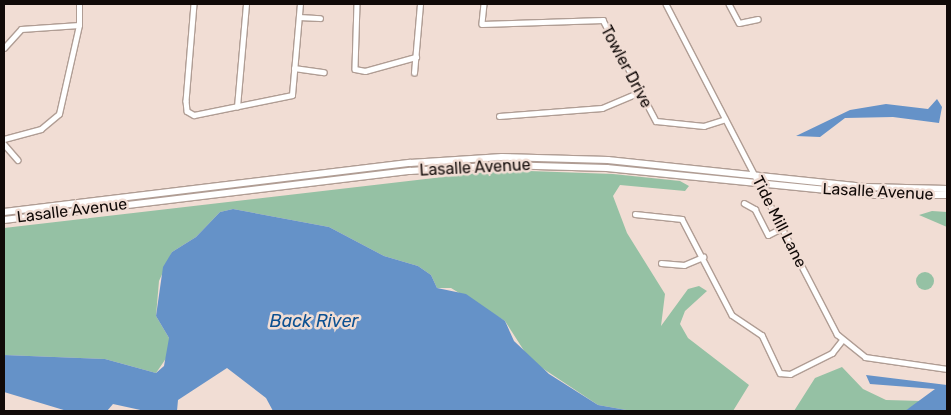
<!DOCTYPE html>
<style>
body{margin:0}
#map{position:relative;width:951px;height:415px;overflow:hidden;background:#f1ddd4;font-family:Rubik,sans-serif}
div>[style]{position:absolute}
.green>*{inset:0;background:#95c1a4}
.round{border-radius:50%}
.water>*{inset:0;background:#6592c8}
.roads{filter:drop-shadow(1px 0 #b09d94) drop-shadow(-1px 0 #b09d94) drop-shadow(0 1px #b09d94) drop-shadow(0 -1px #b09d94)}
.minor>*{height:4.5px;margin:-2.25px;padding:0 2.25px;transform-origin:2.25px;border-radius:2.25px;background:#fff}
.major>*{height:5.5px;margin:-2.75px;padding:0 2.75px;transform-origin:2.75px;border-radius:2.75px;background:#fff}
span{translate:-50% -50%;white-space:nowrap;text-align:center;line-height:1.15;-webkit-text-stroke:5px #f1ddd4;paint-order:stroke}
.street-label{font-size:16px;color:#110a08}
.water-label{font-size:18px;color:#0c5091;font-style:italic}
.frame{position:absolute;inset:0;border:5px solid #110a08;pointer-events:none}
</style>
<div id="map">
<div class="green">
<div style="clip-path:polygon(503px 170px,613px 174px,680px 181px,689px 186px,685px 191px,620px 185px,613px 196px,627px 233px,665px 294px,661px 326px,688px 289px,699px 286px,707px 291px,685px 311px,680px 324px,688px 338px,749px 385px,733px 411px,632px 411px,598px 405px,530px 360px,505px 321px,451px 288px,437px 288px,431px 275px,418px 266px,384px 256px,329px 227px,233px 209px,220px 212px,196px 237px,172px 252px,159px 281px,156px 316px,169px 338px,169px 354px,156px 373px,105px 359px,4px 355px,4px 228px)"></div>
<div style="clip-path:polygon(932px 211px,947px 212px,947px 227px,919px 215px)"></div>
<div class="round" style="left:916px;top:272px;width:18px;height:18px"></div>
<div style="clip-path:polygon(842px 367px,863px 389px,886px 400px,922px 401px,905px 411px,794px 411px,815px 378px)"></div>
</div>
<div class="water">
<div style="clip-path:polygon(937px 99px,942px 107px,939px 123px,893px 117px,845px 118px,820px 137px,796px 136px,850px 110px,886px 104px,928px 109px)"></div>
<div style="clip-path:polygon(233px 209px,329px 227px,384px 256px,418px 266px,431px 275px,437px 288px,466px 294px,505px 321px,514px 341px,549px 374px,598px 405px,632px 411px,273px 411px,266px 398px,227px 368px,178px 400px,177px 411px,145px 411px,113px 404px,107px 411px,67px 411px,4px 392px,4px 355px,105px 359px,156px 373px,164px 366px,169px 338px,156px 316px,163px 267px,172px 252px,196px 237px,220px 212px)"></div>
<div style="clip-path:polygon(866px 375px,947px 385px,947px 411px,905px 411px,935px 389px,870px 384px)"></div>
</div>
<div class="roads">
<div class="minor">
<div style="left:194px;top:4px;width:97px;rotate:94.7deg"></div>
<div style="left:186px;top:101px;width:10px;rotate:84deg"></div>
<div style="left:187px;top:111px;width:8px;rotate:30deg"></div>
<div style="left:194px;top:115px;width:100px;rotate:-11.5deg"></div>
<div style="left:292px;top:95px;width:91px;rotate:-85deg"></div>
<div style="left:357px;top:4px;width:65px;rotate:91.8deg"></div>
<div style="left:355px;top:69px;width:10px;rotate:11deg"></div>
<div style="left:365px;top:71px;width:53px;rotate:-15.4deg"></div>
<div style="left:484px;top:4px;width:20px;rotate:96deg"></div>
<div style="left:482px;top:24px;width:121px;rotate:-1.9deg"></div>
<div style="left:603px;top:20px;width:114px;rotate:62.3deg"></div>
<div style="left:656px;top:121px;width:48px;rotate:5.9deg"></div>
<div style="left:704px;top:126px;width:22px;rotate:-18deg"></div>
<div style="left:666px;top:4px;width:372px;rotate:62.6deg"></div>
<div style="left:837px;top:334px;width:36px;rotate:39deg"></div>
<div style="left:865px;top:357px;width:83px;rotate:8.3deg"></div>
<div style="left:729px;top:4px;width:21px;rotate:62deg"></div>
<div style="left:739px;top:23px;width:19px;rotate:-12deg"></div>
<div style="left:299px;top:17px;width:21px;rotate:3deg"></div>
<div style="left:4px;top:48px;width:25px;rotate:-48deg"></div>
<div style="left:21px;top:29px;width:58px;rotate:-3.9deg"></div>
<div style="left:294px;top:68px;width:30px;rotate:8deg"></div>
<div style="left:414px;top:73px;width:69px;rotate:-85deg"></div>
<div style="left:237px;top:107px;width:103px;rotate:-85deg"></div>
<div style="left:499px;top:116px;width:103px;rotate:-4.4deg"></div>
<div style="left:602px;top:108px;width:41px;rotate:-22.8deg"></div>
<div style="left:4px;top:139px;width:38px;rotate:-15deg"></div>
<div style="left:41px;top:129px;width:23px;rotate:-40deg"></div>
<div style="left:59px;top:114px;width:91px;rotate:-77.3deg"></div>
<div style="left:79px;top:25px;width:21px;rotate:-90deg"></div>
<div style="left:4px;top:144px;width:21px;rotate:49deg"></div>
<div style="left:744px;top:203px;width:13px;rotate:29deg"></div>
<div style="left:755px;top:209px;width:29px;rotate:63deg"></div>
<div style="left:768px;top:235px;width:16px;rotate:-27deg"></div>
<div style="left:635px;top:214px;width:47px;rotate:6.1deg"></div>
<div style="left:682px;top:219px;width:108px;rotate:62.5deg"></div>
<div style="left:732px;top:315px;width:36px;rotate:34deg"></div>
<div style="left:762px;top:335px;width:42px;rotate:64.7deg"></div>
<div style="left:780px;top:373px;width:10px;rotate:6deg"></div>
<div style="left:790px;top:374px;width:47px;rotate:-26.6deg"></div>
<div style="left:832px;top:353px;width:16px;rotate:-52deg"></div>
<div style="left:661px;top:263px;width:23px;rotate:5deg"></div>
<div style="left:684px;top:265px;width:21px;rotate:-23deg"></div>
</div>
<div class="major">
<div style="left:4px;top:212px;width:409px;rotate:-6.9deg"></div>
<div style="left:410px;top:163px;width:92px;rotate:-3.7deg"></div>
<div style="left:502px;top:157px;width:106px;rotate:1.6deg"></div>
<div style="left:608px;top:160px;width:258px;rotate:6deg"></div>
<div style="left:865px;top:187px;width:82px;rotate:1.4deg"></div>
<div style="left:4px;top:220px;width:409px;rotate:-6.9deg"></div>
<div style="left:410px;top:171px;width:93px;rotate:-3.7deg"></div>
<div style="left:503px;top:165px;width:104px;rotate:1.7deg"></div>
<div style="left:607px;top:168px;width:271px;rotate:5.7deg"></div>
<div style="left:877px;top:195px;width:70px"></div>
</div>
</div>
<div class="street-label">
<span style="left:626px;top:67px;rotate:62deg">Towler Drive</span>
<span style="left:475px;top:168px;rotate:-3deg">Lasalle Avenue</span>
<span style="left:878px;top:192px;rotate:3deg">Lasalle Avenue</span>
<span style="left:72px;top:211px;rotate:-7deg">Lasalle Avenue</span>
<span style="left:779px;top:222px;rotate:63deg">Tide Mill Lane</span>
</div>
<div class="water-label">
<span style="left:314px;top:321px">Back River</span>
</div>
<div class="frame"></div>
</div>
